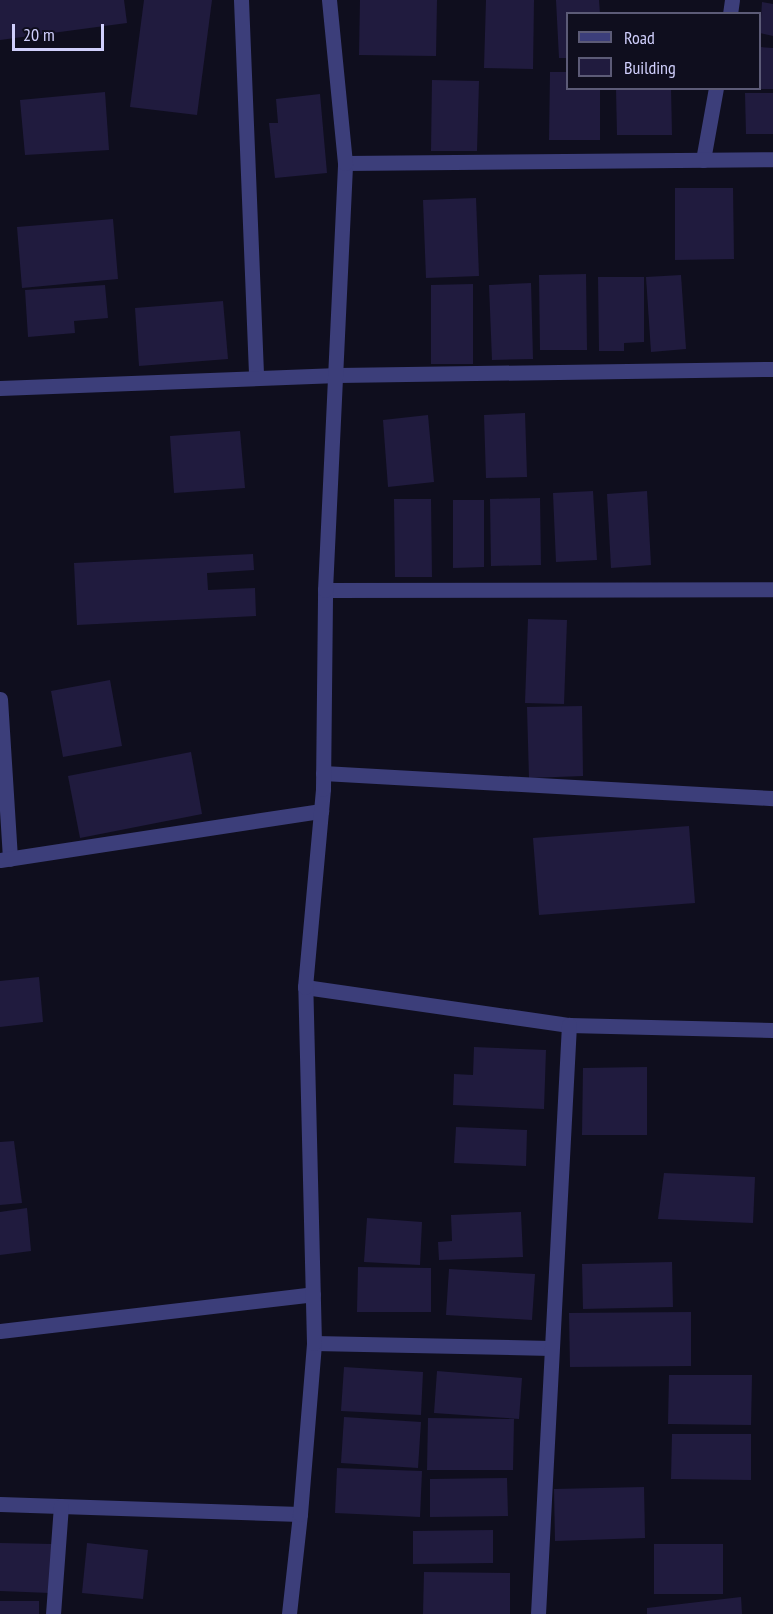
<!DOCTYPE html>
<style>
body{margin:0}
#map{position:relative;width:773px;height:1614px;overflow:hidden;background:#0f0e1e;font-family:"PT Sans Narrow",sans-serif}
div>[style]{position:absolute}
.building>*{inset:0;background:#201b3e}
.street>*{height:15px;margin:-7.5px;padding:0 7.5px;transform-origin:7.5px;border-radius:7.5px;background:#3c3e7a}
span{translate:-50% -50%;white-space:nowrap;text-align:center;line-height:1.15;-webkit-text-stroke:4.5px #0f0e1e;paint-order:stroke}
.legend{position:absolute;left:566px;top:12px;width:195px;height:78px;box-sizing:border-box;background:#0f0e1e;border:2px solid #5c5b77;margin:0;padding:8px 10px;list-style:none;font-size:18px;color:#d0cffc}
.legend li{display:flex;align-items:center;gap:12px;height:30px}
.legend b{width:30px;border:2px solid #5c5b77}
.scale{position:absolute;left:12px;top:24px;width:92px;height:27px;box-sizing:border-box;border:3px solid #d0cffc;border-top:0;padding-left:8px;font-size:18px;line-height:21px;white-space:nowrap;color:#d0cffc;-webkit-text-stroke:4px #0f0e1e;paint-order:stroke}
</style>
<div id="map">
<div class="building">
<div style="clip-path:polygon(0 0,124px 0,127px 23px,0 40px)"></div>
<div style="clip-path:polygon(144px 0,212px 0,197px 115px,130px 107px)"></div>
<div style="clip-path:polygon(360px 0,437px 0,436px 56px,359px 55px)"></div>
<div style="clip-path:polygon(486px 0,534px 0,533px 69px,484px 68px)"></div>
<div style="clip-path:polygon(556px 0,599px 0,600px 14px,568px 14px,568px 58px,559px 58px)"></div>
<div style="clip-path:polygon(762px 2px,773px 4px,773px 36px,760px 33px)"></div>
<div style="clip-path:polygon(760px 47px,773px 48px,773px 89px,760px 89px)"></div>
<div style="clip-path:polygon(550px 72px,568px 72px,568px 88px,600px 88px,600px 140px,549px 140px)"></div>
<div style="clip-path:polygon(432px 80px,479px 81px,477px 151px,431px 151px)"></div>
<div style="clip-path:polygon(616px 88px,671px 88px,672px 135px,617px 135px)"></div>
<div style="clip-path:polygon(105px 92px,109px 150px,25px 155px,20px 100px)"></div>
<div style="clip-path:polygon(745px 93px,773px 93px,773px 134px,746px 134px)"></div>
<div style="clip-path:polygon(320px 94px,327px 173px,275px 178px,269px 123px,278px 123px,276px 99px)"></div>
<div style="clip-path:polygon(675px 188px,733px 188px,734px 259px,675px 260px)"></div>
<div style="clip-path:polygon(476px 198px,479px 276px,426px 278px,423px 200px)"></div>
<div style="clip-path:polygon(113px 219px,118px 279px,22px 288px,17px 227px)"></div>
<div style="clip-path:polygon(586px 274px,587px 350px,540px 350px,539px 275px)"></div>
<div style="clip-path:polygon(681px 275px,686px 349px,651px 352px,646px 277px)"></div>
<div style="clip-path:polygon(598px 277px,644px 277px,644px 342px,624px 343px,624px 351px,599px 351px)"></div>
<div style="clip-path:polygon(531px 283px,533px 359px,492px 360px,489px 285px)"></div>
<div style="clip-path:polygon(473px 284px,473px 364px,431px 364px,431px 285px)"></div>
<div style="clip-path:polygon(105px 285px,108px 318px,74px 321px,75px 333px,28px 337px,25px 290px)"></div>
<div style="clip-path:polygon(223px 301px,228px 359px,139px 366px,135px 308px)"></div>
<div style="clip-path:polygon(525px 413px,527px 477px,486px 478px,484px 415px)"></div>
<div style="clip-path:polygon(428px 415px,434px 482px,388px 487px,383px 420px)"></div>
<div style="clip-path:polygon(240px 431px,245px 488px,174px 493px,170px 436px)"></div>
<div style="clip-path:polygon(593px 491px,597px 560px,556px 562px,553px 493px)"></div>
<div style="clip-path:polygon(647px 491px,651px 565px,611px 568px,607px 494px)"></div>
<div style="clip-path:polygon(540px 498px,541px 565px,491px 566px,490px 499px)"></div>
<div style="clip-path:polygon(394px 499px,431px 499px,432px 577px,395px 577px)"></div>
<div style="clip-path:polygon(453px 500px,484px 500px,484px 567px,453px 568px)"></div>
<div style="clip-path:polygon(253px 554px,254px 570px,207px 573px,208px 590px,255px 588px,256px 616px,77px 625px,74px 563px)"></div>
<div style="clip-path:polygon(528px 619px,567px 620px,564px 704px,525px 703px)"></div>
<div style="clip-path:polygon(110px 680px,122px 746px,63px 757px,51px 691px)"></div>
<div style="clip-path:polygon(582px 706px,583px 776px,529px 778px,527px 707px)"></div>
<div style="clip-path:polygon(191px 752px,202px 814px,80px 838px,68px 776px)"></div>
<div style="clip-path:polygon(689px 826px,695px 903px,539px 915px,533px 838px)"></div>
<div style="clip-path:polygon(39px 977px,43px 1022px,0 1027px,0 981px)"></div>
<div style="clip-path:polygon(474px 1047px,546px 1050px,544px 1109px,453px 1105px,454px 1074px,473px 1075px)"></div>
<div style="clip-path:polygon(647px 1067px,647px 1135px,582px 1135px,583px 1068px)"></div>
<div style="clip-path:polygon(456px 1127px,527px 1130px,526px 1166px,454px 1163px)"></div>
<div style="clip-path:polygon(14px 1141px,22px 1203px,0 1205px,0 1142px)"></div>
<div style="clip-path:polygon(664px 1173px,755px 1177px,753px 1223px,658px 1219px)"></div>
<div style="clip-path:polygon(27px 1208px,31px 1251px,0 1255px,0 1212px)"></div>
<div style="clip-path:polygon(521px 1212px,523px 1257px,439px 1260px,438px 1242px,452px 1241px,451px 1215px)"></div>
<div style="clip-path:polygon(367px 1218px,422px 1222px,420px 1265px,364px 1262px)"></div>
<div style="clip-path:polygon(672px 1262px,673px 1307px,583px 1309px,582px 1264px)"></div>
<div style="clip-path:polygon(358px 1267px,431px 1268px,431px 1312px,357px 1312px)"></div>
<div style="clip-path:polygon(449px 1269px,535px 1274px,532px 1320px,446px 1315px)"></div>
<div style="clip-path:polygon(691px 1312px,691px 1366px,570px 1367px,569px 1313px)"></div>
<div style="clip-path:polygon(344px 1367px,423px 1372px,421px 1415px,341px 1411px)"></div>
<div style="clip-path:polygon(437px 1371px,522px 1378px,519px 1419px,434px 1413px)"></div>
<div style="clip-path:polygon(669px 1375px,752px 1375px,751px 1425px,668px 1424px)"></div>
<div style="clip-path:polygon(344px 1417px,421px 1422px,418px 1468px,341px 1463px)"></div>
<div style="clip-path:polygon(428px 1418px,514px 1419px,513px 1470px,427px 1470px)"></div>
<div style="clip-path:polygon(672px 1434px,751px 1434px,751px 1480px,671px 1479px)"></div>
<div style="clip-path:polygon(337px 1468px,422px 1471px,420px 1517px,335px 1513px)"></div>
<div style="clip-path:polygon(507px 1478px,508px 1516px,430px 1517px,430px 1479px)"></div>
<div style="clip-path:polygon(644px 1487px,645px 1538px,555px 1541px,554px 1489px)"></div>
<div style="clip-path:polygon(493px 1530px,493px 1563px,413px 1564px,413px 1531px)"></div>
<div style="clip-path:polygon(0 1543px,52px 1544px,50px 1593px,0 1591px)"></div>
<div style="clip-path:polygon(87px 1543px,148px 1550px,143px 1599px,82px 1593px)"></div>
<div style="clip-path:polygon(654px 1544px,723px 1544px,723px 1594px,654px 1594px)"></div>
<div style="clip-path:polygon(424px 1572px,510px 1573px,510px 1614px,423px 1614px)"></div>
<div style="clip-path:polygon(741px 1597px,742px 1614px,647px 1614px,647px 1608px)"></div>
<div style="clip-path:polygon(0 1601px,39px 1601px,39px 1614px,0 1614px)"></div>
</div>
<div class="street">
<div style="left:241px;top:0;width:378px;rotate:87.7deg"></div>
<div style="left:730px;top:14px;width:14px;rotate:-82deg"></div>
<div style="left:703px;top:160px;width:73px;rotate:-79.8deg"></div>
<div style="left:345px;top:163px;width:428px;rotate:-0.5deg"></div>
<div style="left:0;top:388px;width:338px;rotate:-2.2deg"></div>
<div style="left:338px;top:375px;width:435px;rotate:-0.8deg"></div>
<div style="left:325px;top:590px;width:448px;rotate:-0.1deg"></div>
<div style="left:0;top:699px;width:160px;rotate:86.4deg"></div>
<div style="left:323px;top:773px;width:451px;rotate:3.2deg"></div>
<div style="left:0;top:860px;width:325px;rotate:-8.7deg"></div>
<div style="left:305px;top:987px;width:267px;rotate:8.2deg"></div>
<div style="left:569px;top:1025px;width:204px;rotate:1.4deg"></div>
<div style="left:0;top:1331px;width:315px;rotate:-6.7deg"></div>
<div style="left:314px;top:1343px;width:237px;rotate:1.2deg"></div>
<div style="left:0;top:1504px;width:300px;rotate:1.9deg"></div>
<div style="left:300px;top:1514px;width:101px;rotate:96.3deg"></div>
<div style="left:300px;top:1514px;width:172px;rotate:-85.3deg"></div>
<div style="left:314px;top:1343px;width:356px;rotate:-91.4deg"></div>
<div style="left:305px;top:987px;width:199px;rotate:-84.8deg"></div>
<div style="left:323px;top:789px;width:199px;rotate:-89.4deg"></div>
<div style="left:325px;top:590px;width:427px;rotate:-87.3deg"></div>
<div style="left:345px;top:163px;width:164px;rotate:-95.6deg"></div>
<div style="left:53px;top:1614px;width:108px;rotate:-85.8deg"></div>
<div style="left:538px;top:1614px;width:590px;rotate:-86.99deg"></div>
</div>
<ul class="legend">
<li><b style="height:8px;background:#3c3e7a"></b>Road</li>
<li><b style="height:16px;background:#201b3e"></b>Building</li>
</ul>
<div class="scale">20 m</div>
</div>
